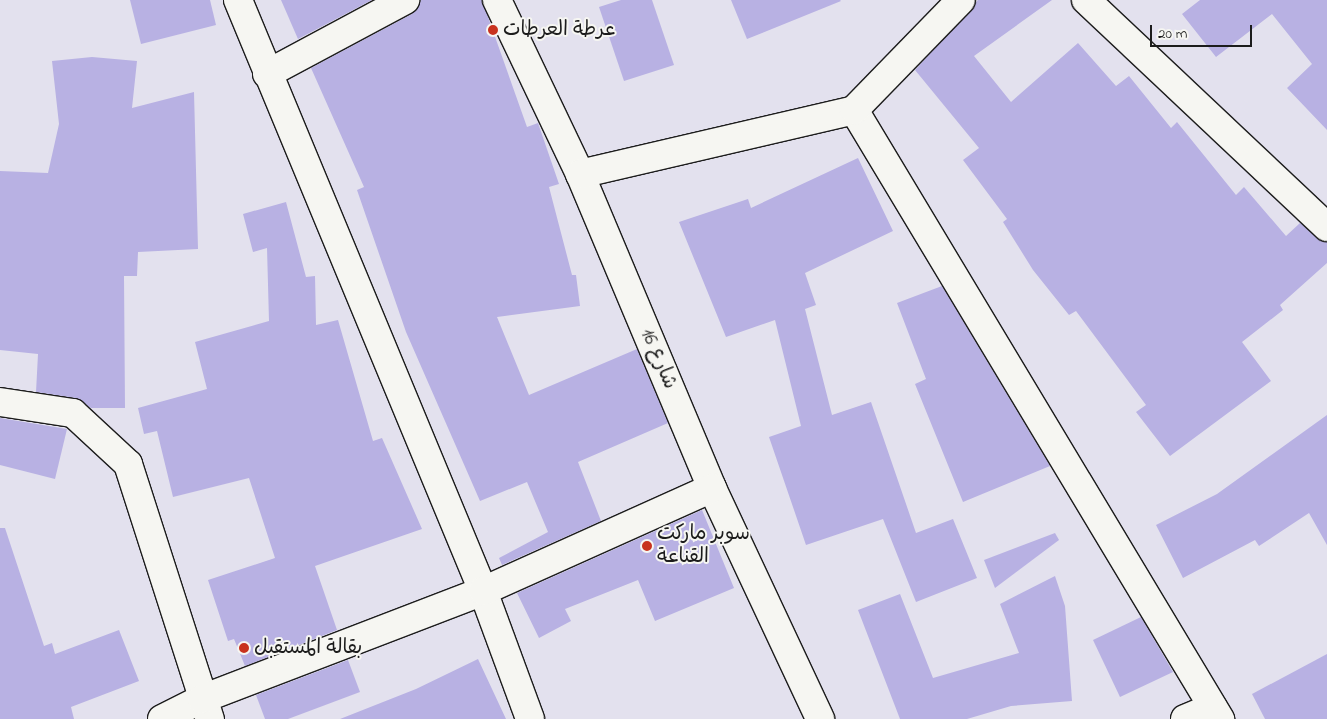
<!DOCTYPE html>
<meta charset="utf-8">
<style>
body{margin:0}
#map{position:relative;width:1327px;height:719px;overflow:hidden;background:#e3e1ee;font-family:"Indie Flower","Playpen Sans Arabic",sans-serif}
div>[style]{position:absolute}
.building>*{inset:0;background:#b8b1e3}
.roads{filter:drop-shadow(1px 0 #1c1c1c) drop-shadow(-1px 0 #1c1c1c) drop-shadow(0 1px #1c1c1c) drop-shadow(0 -1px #1c1c1c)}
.street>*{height:28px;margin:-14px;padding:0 14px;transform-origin:14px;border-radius:14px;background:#f6f6f2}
.dots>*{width:14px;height:14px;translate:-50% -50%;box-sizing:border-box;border:2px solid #f6f6f2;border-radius:50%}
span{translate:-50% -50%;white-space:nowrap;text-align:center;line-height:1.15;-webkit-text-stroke:4px #f6f6f2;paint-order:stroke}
.poi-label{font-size:20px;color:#1c1c1c}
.left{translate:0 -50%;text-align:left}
.street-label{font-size:20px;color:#1c1c1c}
.scale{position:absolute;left:1150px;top:25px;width:102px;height:22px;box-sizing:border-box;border:2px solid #1c1c1c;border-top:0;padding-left:6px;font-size:15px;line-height:18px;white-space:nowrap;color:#1c1c1c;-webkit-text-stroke:4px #f6f6f2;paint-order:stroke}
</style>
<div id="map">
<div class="building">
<div style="clip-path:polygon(130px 0,210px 0,216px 25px,141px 44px)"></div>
<div style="clip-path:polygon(281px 0,372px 0,298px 39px)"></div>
<div style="clip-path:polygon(421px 0,482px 0,527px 127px,538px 123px,559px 184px,549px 187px,572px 275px,576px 275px,580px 306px,497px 317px,529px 395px,637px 349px,668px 423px,578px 462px,601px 521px,502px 565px,499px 558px,548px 532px,527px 482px,480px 501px,406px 332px,357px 190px,364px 187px,311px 68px,412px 14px)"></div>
<div style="clip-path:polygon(621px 0,652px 0,674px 65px,624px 81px,599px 7px)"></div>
<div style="clip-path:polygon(731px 0,840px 0,841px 1px,747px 39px)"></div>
<div style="clip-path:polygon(978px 0,1052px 0,974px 56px,1011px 102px,1078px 43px,1116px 86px,1129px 76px,1171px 128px,1177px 122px,1236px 195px,1244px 187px,1286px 236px,1300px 223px,1327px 242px,1327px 263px,1280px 305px,1283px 310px,1242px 342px,1271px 381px,1170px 456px,1136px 412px,1146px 405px,1076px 311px,1069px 315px,1033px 270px,1003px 222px,1007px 219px,963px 160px,979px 148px,915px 70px)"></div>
<div style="clip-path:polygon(1200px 0,1327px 0,1327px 130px,1287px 88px,1312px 64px,1272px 14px,1216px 57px,1182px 14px)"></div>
<div style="clip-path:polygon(92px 57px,137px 61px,132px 108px,194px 92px,198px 249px,138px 252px,137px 276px,124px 276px,125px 408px,91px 408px,75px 398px,36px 392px,38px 354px,0 350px,0 171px,48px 173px,59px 124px,52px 61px)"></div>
<div style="clip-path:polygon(858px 158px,893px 231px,805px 273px,816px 305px,805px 309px,832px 415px,871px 402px,916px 533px,953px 519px,977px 578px,916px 602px,883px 519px,806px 545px,769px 437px,801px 426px,775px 320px,726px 337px,679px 222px,748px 199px,751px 208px)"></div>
<div style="clip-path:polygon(286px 202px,306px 277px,315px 276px,316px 325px,338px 320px,373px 441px,382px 438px,422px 529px,315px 566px,337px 630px,245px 666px,234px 639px,228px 641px,208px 580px,275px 558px,249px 478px,173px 497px,157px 431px,144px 434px,138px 408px,207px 389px,195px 342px,269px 321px,267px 248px,253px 252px,243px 214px)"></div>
<div style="clip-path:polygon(942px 286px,1050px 466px,963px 502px,915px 384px,926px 379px,897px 303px)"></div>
<div style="clip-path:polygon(1327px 415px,1327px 545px,1309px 513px,1259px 546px,1255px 540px,1183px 578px,1156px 525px,1217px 494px)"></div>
<div style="clip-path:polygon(0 418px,67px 429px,55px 479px,0 465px)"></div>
<div style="clip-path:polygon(702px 510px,734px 588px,655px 621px,638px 580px,565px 609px,571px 621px,539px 638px,517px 593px)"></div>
<div style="clip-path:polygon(0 528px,5px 528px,44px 646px,52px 643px,55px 654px,119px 630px,139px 681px,71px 707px,74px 719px,0 719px)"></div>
<div style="clip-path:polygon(1055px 533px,1059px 540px,995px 588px,984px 560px)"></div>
<div style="clip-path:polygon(1055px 576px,1065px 606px,1072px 701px,1011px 706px,967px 719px,900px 719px,858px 610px,900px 594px,933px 678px,1019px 653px,1000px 604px)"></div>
<div style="clip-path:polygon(1141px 617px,1173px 672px,1120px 697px,1093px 640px)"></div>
<div style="clip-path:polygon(1327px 654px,1327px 719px,1265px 719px,1252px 694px)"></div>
<div style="clip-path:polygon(478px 659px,506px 719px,340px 719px,416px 689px)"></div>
<div style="clip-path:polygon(348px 660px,360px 692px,288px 719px,265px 719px,256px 695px)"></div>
</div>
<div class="roads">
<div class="street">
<div style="left:238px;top:0;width:640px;rotate:67.48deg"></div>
<div style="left:483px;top:591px;width:136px;rotate:69.8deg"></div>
<div style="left:497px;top:0;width:193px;rotate:64.5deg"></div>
<div style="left:580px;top:174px;width:341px;rotate:67.2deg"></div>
<div style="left:712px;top:488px;width:255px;rotate:64.9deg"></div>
<div style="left:1086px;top:0;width:331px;rotate:43.3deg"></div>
<div style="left:267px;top:74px;width:157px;rotate:-28.2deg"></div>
<div style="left:854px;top:110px;width:711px;rotate:58.99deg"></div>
<div style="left:580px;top:174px;width:281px;rotate:-13.1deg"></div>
<div style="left:854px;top:110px;width:153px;rotate:-45.8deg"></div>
<div style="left:0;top:402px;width:74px;rotate:8.6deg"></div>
<div style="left:73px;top:413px;width:75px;rotate:42.8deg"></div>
<div style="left:128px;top:464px;width:268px;rotate:72.2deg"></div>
<div style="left:162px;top:719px;width:45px;rotate:-26.6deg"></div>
<div style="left:202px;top:699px;width:301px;rotate:-21deg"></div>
<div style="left:483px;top:591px;width:251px;rotate:-24.2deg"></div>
<div style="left:1185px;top:719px;width:30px;rotate:-23deg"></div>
</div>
</div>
<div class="dots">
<div style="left:493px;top:30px;background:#c8321e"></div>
<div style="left:647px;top:546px;background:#c8321e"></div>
<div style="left:244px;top:648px;background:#c8321e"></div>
</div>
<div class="poi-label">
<span class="left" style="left:503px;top:30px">عرطة العرطات</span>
<span class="left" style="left:657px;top:546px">سوبر ماركت<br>القناعة</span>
<span class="left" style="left:254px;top:648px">بقالة المستقبل</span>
</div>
<div class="street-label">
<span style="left:658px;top:359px;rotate:67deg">شارع 16</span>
</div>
<div class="scale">20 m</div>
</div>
